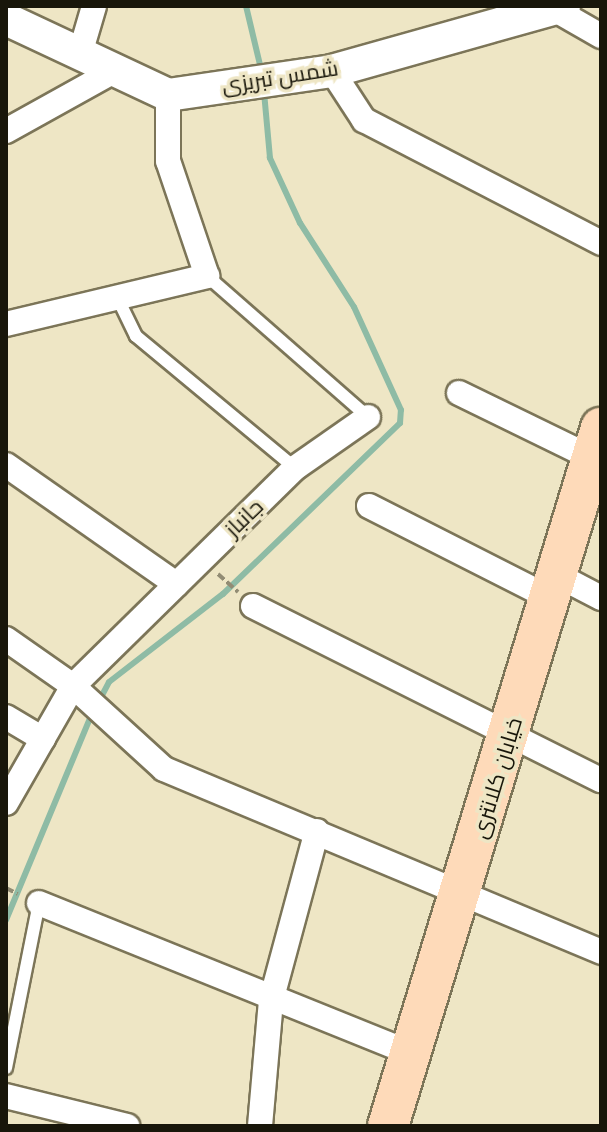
<!DOCTYPE html>
<meta charset="utf-8">
<style>
body{margin:0}
#map{position:relative;width:607px;height:1132px;overflow:hidden;background:#eee6c5;font-family:"DM Sans",Cairo,sans-serif}
div>[style]{position:absolute}
.stream>*{height:6px;margin:-3px;padding:0 3px;transform-origin:3px;border-radius:3px;background:#8ebba5}
.path>*{height:4px;margin-top:-2px;transform-origin:0;background:repeating-linear-gradient(90deg,#928c74 0 8px,transparent 0 12px)}
.roads{filter:drop-shadow(2px 0 #7c7558) drop-shadow(-2px 0 #7c7558) drop-shadow(0 2px #7c7558) drop-shadow(0 -2px #7c7558)}
.service>*{height:12px;margin:-6px;padding:0 6px;transform-origin:6px;border-radius:6px;background:#fff}
.minor>*{height:24px;margin:-12px;padding:0 12px;transform-origin:12px;border-radius:12px;background:#fff}
.tertiary>*{height:32px;margin:-16px;padding:0 16px;transform-origin:16px;border-radius:16px;background:#fff}
.primary>*{height:40px;margin:-20px;padding:0 20px;transform-origin:20px;border-radius:20px;background:#fedab9}
span{translate:-50% -50%;white-space:nowrap;text-align:center;line-height:1.15;-webkit-text-stroke:7px #eee6c5;paint-order:stroke}
.street-label{font-size:22px;color:#18160a}
.frame{position:absolute;inset:0;border:8px solid #18160a;pointer-events:none}
</style>
<div id="map">
<div class="stream">
<div style="left:246px;top:6px;width:69px;rotate:76.6deg"></div>
<div style="left:99px;top:701px;width:21px;rotate:-62deg"></div>
<div style="left:109px;top:682px;width:144px;rotate:-37.7deg"></div>
<div style="left:223px;top:594px;width:246px;rotate:-44deg"></div>
<div style="left:400px;top:423px;width:13px;rotate:-86deg"></div>
<div style="left:401px;top:410px;width:113px;rotate:-114.5deg"></div>
<div style="left:354px;top:307px;width:100px;rotate:-122.7deg"></div>
<div style="left:300px;top:223px;width:72px;rotate:-114.8deg"></div>
<div style="left:270px;top:158px;width:66px;rotate:-95.2deg"></div>
<div style="left:6px;top:920px;width:226px;rotate:-67.4deg"></div>
</div>
<div class="path">
<div style="left:218px;top:574px;width:27px;rotate:42deg"></div>
<div style="left:6px;top:888px;width:13px;rotate:27deg"></div>
</div>
<div class="roads">
<div class="service">
<div style="left:207px;top:276px;width:214px;rotate:41.2deg"></div>
<div style="left:118px;top:299px;width:41px;rotate:64.1deg"></div>
<div style="left:136px;top:336px;width:207px;rotate:39.7deg"></div>
<div style="left:6px;top:1068px;width:168px;rotate:-78.7deg"></div>
</div>
<div class="minor">
<div style="left:554px;top:9px;width:54px;rotate:29.9deg"></div>
<div style="left:80px;top:54px;width:50px;rotate:-73.7deg"></div>
<div style="left:332px;top:71px;width:59px;rotate:56.9deg"></div>
<div style="left:364px;top:120px;width:267px;rotate:27.4deg"></div>
<div style="left:6px;top:131px;width:121px;rotate:-29.1deg"></div>
<div style="left:6px;top:324px;width:207px;rotate:-13.4deg"></div>
<div style="left:207px;top:276px;width:121px;rotate:-108.7deg"></div>
<div style="left:168px;top:161px;width:66px;rotate:-90deg"></div>
<div style="left:459px;top:393px;width:148px;rotate:26deg"></div>
<div style="left:6px;top:465px;width:208px;rotate:35deg"></div>
<div style="left:369px;top:506px;width:203px;rotate:26.9deg"></div>
<div style="left:557px;top:575px;width:50px;rotate:27.6deg"></div>
<div style="left:253px;top:606px;width:389px;rotate:26.6deg"></div>
<div style="left:6px;top:639px;width:82px;rotate:35deg"></div>
<div style="left:73px;top:686px;width:123px;rotate:42.4deg"></div>
<div style="left:164px;top:769px;width:474px;rotate:22.7deg"></div>
<div style="left:6px;top:717px;width:43px;rotate:30.7deg"></div>
<div style="left:6px;top:803px;width:135px;rotate:-60.2deg"></div>
<div style="left:73px;top:686px;width:311px;rotate:-44.5deg"></div>
<div style="left:295px;top:468px;width:89px;rotate:-34.9deg"></div>
<div style="left:39px;top:903px;width:403px;rotate:22deg"></div>
<div style="left:6px;top:1096px;width:125px;rotate:13.9deg"></div>
<div style="left:260px;top:1126px;width:125px;rotate:-85deg"></div>
<div style="left:271px;top:1001px;width:176px;rotate:-74.9deg"></div>
</div>
<div class="tertiary">
<div style="left:6px;top:19px;width:179px;rotate:25.1deg"></div>
<div style="left:168px;top:95px;width:166px;rotate:-8.3deg"></div>
<div style="left:332px;top:71px;width:241px;rotate:-15.7deg"></div>
</div>
<div class="primary">
<div style="left:388px;top:1126px;width:730px;rotate:-73.03deg"></div>
</div>
</div>
<div class="street-label">
<span style="left:280px;top:77px;rotate:-9deg">شمس تبریزی</span>
<span style="left:244px;top:518px;rotate:-44deg">جانباز</span>
<span style="left:497px;top:778px;rotate:-73deg">خیابان کلانتری</span>
</div>
<div class="frame"></div>
</div>
